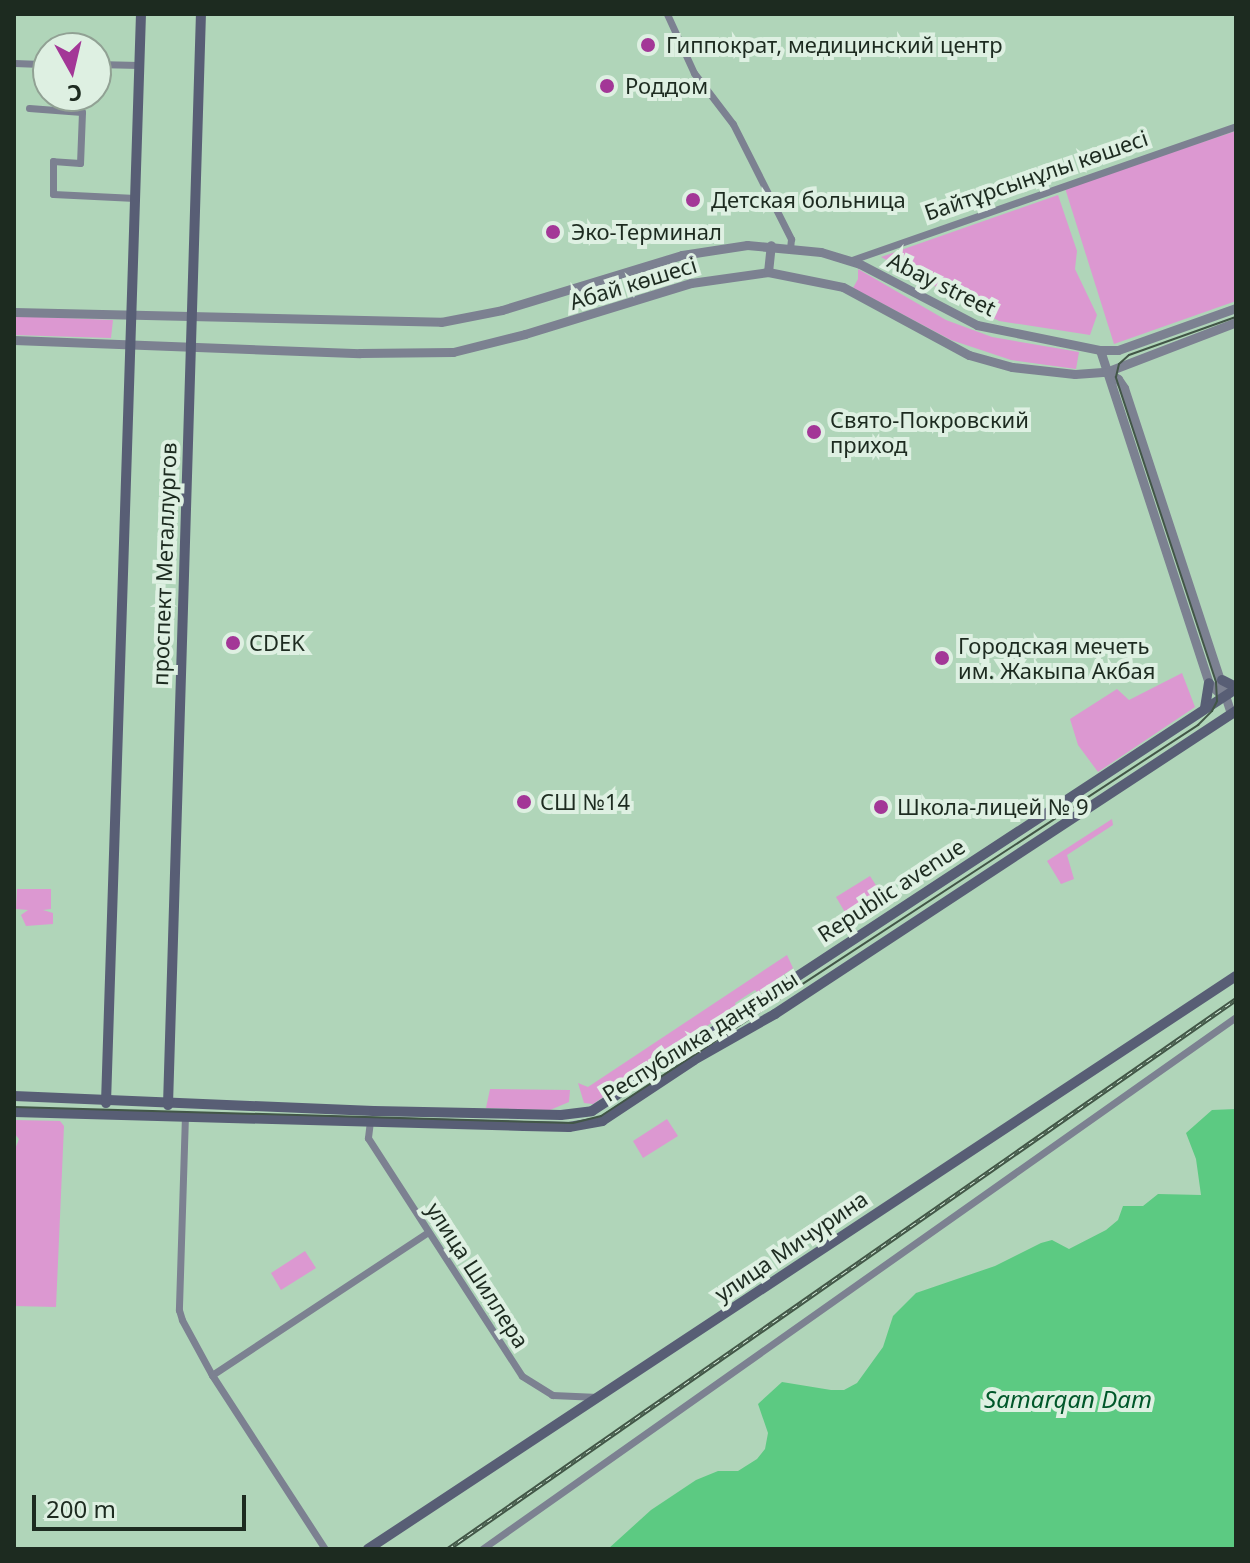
<!DOCTYPE html>
<meta charset="utf-8">
<style>
body{margin:0}
#map{position:relative;width:1250px;height:1563px;overflow:hidden;background:#b0d5b9;font-family:"Noto Sans",sans-serif}
div>[style]{position:absolute}
.green>*{inset:0;background:#dc98d1}
.water>*{inset:0;background:#5cca82}
.minor>*{height:7px;margin:-3.5px;padding:0 3.5px;transform-origin:3.5px;border-radius:3.5px;background:#7c8191}
.tertiary>*{height:9px;margin:-4.5px;padding:0 4.5px;transform-origin:4.5px;border-radius:4.5px;background:#7c8191}
.secondary>*{height:10px;margin:-5px;padding:0 5px;transform-origin:5px;border-radius:5px;background:#585e75}
.tram>*{height:2px;margin:-1px;padding:0 1px;transform-origin:1px;border-radius:1px;background:#425647}
.rail>*{height:5px;margin-top:-2.5px;transform-origin:0;background:repeating-linear-gradient(90deg,#def0e2 0 6px,#425647 0 12px);box-sizing:border-box;border-block:2px solid #425647}
.dots>*{width:22px;height:22px;translate:-50% -50%;box-sizing:border-box;border:4px solid #def0e2;border-radius:50%}
span{translate:-50% -50%;white-space:nowrap;text-align:center;line-height:1.15;-webkit-text-stroke:8px #def0e2;paint-order:stroke}
.poi-label{font-size:22px;color:#1d2b20}
.left{translate:0 -50%;text-align:left}
.street-label{font-size:22px;color:#1d2b20}
.water-label{font-size:24px;color:#00572a;font-style:italic}
.frame{position:absolute;inset:0;border:16px solid #1d2b20;pointer-events:none}
.north{position:absolute;left:32px;top:32px;width:80px;height:80px;box-sizing:border-box;background:#def0e2;border:2px solid #91a194;border-radius:50%;rotate:172deg;font-size:22px;font-weight:700;line-height:32px;text-align:center;color:#1d2b20}
.north::after{content:'';display:block;margin:auto;width:28px;height:36px;background:#a33797;clip-path:polygon(50% 0,100% 100%,50% 72%,0 100%)}
.scale{position:absolute;left:32px;top:1495px;width:214px;height:36px;box-sizing:border-box;border:4px solid #1d2b20;border-top:0;padding-left:10px;font-size:24px;line-height:28px;white-space:nowrap;color:#1d2b20;-webkit-text-stroke:6px #def0e2;paint-order:stroke}
</style>
<div id="map">
<div class="green">
<div style="clip-path:polygon(1236px 131px,1236px 301px,1114px 344px,1065px 188px)"></div>
<div style="clip-path:polygon(1058px 195px,1077px 251px,1075px 269px,1097px 315px,1090px 335px,999px 321px,881px 257px)"></div>
<div style="clip-path:polygon(858px 269px,946px 320px,992px 337px,1079px 352px,1076px 369px,1011px 360px,951px 340px,853px 288px,858px 279px)"></div>
<div style="clip-path:polygon(14px 316px,113px 320px,111px 338px,14px 335px)"></div>
<div style="clip-path:polygon(1182px 673px,1195px 707px,1098px 772px,1078px 745px,1070px 719px,1117px 689px,1129px 700px)"></div>
<div style="clip-path:polygon(1112px 819px,1113px 825px,1067px 855px,1074px 879px,1061px 884px,1047px 861px)"></div>
<div style="clip-path:polygon(870px 876px,881px 893px,846px 914px,836px 897px)"></div>
<div style="clip-path:polygon(17px 889px,51px 889px,51px 909px,43px 910px,53px 913px,53px 924px,26px 926px,21px 915px,28px 910px,16px 909px)"></div>
<div style="clip-path:polygon(787px 955px,793px 968px,758px 993px,755px 990px,735px 1003px,736px 1006px,593px 1104px,584px 1103px,578px 1083px,588px 1087px)"></div>
<div style="clip-path:polygon(490px 1089px,570px 1090px,569px 1102px,550px 1110px,486px 1108px)"></div>
<div style="clip-path:polygon(667px 1119px,678px 1136px,643px 1158px,633px 1141px)"></div>
<div style="clip-path:polygon(14px 1120px,60px 1121px,64px 1126px,56px 1307px,14px 1306px,14px 1152px,19px 1139px,14px 1133px)"></div>
<div style="clip-path:polygon(305px 1251px,316px 1268px,281px 1290px,271px 1273px)"></div>
</div>
<div class="water">
<div style="clip-path:polygon(1236px 1109px,1236px 1549px,608px 1549px,651px 1510px,696px 1480px,718px 1471px,738px 1471px,757px 1459px,765px 1449px,768px 1433px,758px 1404px,782px 1382px,831px 1390px,844px 1390px,857px 1383px,883px 1347px,893px 1316px,916px 1293px,995px 1266px,1041px 1243px,1052px 1240px,1069px 1249px,1106px 1230px,1118px 1220px,1123px 1206px,1143px 1206px,1158px 1194px,1201px 1195px,1196px 1159px,1186px 1133px,1212px 1110px)"></div>
</div>
<div class="minor">
<div style="left:667px;top:14px;width:65px;rotate:65.4deg"></div>
<div style="left:694px;top:73px;width:64px;rotate:52.6deg"></div>
<div style="left:733px;top:124px;width:129px;rotate:63.2deg"></div>
<div style="left:791px;top:239px;width:9px;rotate:96deg"></div>
<div style="left:14px;top:63px;width:34px;rotate:2deg"></div>
<div style="left:96px;top:64px;width:43px;rotate:1.3deg"></div>
<div style="left:29px;top:108px;width:53px;rotate:4.3deg"></div>
<div style="left:82px;top:112px;width:51px;rotate:92.2deg"></div>
<div style="left:80px;top:163px;width:27px;rotate:-176deg"></div>
<div style="left:53px;top:161px;width:33px;rotate:90deg"></div>
<div style="left:53px;top:194px;width:82px;rotate:2.8deg"></div>
<div style="left:849px;top:261px;width:410px;rotate:-19.2deg"></div>
<div style="left:185px;top:1115px;width:195px;rotate:91.8deg"></div>
<div style="left:179px;top:1310px;width:10px;rotate:73deg"></div>
<div style="left:182px;top:1320px;width:63px;rotate:61.4deg"></div>
<div style="left:212px;top:1375px;width:207px;rotate:57deg"></div>
<div style="left:370px;top:1121px;width:17px;rotate:97deg"></div>
<div style="left:368px;top:1138px;width:283px;rotate:57.1deg"></div>
<div style="left:522px;top:1376px;width:36px;rotate:32deg"></div>
<div style="left:552px;top:1395px;width:46px;rotate:2.5deg"></div>
<div style="left:212px;top:1375px;width:259px;rotate:-33.5deg"></div>
<div style="left:482px;top:1549px;width:923px;rotate:-35.21deg"></div>
</div>
<div class="tertiary">
<div style="left:768px;top:272px;width:27px;rotate:-84deg"></div>
<div style="left:14px;top:312px;width:427px;rotate:1.3deg"></div>
<div style="left:441px;top:322px;width:62px;rotate:-11.1deg"></div>
<div style="left:502px;top:310px;width:188px;rotate:-17deg"></div>
<div style="left:682px;top:255px;width:66px;rotate:-8.7deg"></div>
<div style="left:747px;top:245px;width:74px;rotate:5.4deg"></div>
<div style="left:821px;top:252px;width:39px;rotate:17deg"></div>
<div style="left:858px;top:263px;width:134px;rotate:27.5deg"></div>
<div style="left:977px;top:325px;width:126px;rotate:11.5deg"></div>
<div style="left:1100px;top:350px;width:18px"></div>
<div style="left:1118px;top:350px;width:125px;rotate:-19.6deg"></div>
<div style="left:14px;top:340px;width:346px;rotate:2.2deg"></div>
<div style="left:360px;top:353px;width:93px;rotate:-0.6deg"></div>
<div style="left:453px;top:352px;width:74px;rotate:-14deg"></div>
<div style="left:525px;top:334px;width:174px;rotate:-17.1deg"></div>
<div style="left:691px;top:283px;width:78px;rotate:-8.1deg"></div>
<div style="left:768px;top:272px;width:76px;rotate:11.3deg"></div>
<div style="left:843px;top:287px;width:143px;rotate:28.4deg"></div>
<div style="left:969px;top:355px;width:45px;rotate:15.6deg"></div>
<div style="left:1012px;top:367px;width:63px;rotate:6.3deg"></div>
<div style="left:1075px;top:374px;width:31px;rotate:-4deg"></div>
<div style="left:1106px;top:372px;width:139px;rotate:-21deg"></div>
<div style="left:1100px;top:350px;width:350px;rotate:71.9deg"></div>
<div style="left:1209px;top:683px;width:20px;rotate:45deg"></div>
<div style="left:1106px;top:372px;width:14px;rotate:30deg"></div>
<div style="left:1118px;top:379px;width:11px;rotate:56deg"></div>
<div style="left:1124px;top:388px;width:343px;rotate:71.8deg"></div>
</div>
<div class="secondary">
<div style="left:1222px;top:680px;width:16px;rotate:27deg"></div>
<div style="left:1205px;top:708px;width:25px;rotate:-81deg"></div>
<div style="left:14px;top:1096px;width:360px;rotate:2.4deg"></div>
<div style="left:374px;top:1111px;width:187px;rotate:1.2deg"></div>
<div style="left:561px;top:1115px;width:31px;rotate:-7deg"></div>
<div style="left:592px;top:1111px;width:770px;rotate:-33.24deg"></div>
<div style="left:106px;top:1103px;width:1090px;rotate:-88.16deg"></div>
<div style="left:168px;top:1105px;width:1091px;rotate:-88.27deg"></div>
<div style="left:14px;top:1112px;width:510px;rotate:1.57deg"></div>
<div style="left:524px;top:1126px;width:45px;rotate:1.3deg"></div>
<div style="left:569px;top:1127px;width:34px;rotate:-10deg"></div>
<div style="left:602px;top:1121px;width:110px;rotate:-33.5deg"></div>
<div style="left:694px;top:1060px;width:93px;rotate:-29.6deg"></div>
<div style="left:775px;top:1014px;width:552px;rotate:-33.32deg"></div>
<div style="left:368px;top:1549px;width:1040px;rotate:-33.43deg"></div>
</div>
<div class="tram">
<div style="left:14px;top:1107px;width:559px;rotate:1.64deg"></div>
<div style="left:573px;top:1123px;width:29px;rotate:-14deg"></div>
<div style="left:601px;top:1116px;width:714px;rotate:-33.22deg"></div>
<div style="left:1198px;top:725px;width:20px;rotate:-45deg"></div>
<div style="left:1212px;top:711px;width:11px;rotate:-63deg"></div>
<div style="left:1217px;top:701px;width:19px;rotate:-93deg"></div>
<div style="left:1216px;top:682px;width:321px;rotate:-108.2deg"></div>
<div style="left:1116px;top:377px;width:13px;rotate:-77deg"></div>
<div style="left:1119px;top:364px;width:13px;rotate:-42deg"></div>
<div style="left:1129px;top:355px;width:114px;rotate:-19.6deg"></div>
</div>
<div class="rail">
<div style="left:448px;top:1549px;width:961px;rotate:-34.91deg"></div>
</div>
<div class="dots">
<div style="left:648px;top:45px;background:#a33797"></div>
<div style="left:607px;top:86px;background:#a33797"></div>
<div style="left:693px;top:200px;background:#a33797"></div>
<div style="left:553px;top:232px;background:#a33797"></div>
<div style="left:814px;top:432px;background:#a33797"></div>
<div style="left:233px;top:643px;background:#a33797"></div>
<div style="left:942px;top:658px;background:#a33797"></div>
<div style="left:524px;top:802px;background:#a33797"></div>
<div style="left:881px;top:807px;background:#a33797"></div>
</div>
<div class="poi-label">
<span class="left" style="left:666px;top:45px">Гиппократ, медицинский центр</span>
<span class="left" style="left:625px;top:86px">Роддом</span>
<span class="left" style="left:711px;top:200px">Детская больница</span>
<span class="left" style="left:571px;top:232px">Эко-Терминал</span>
<span class="left" style="left:830px;top:432px">Свято-Покровский<br>приход</span>
<span class="left" style="left:249px;top:643px">CDEK</span>
<span class="left" style="left:958px;top:658px">Городская мечеть<br>им. Жакыпа Акбая</span>
<span class="left" style="left:540px;top:802px">СШ №14</span>
<span class="left" style="left:897px;top:807px">Школа-лицей № 9</span>
</div>
<div class="street-label">
<span style="left:1036px;top:175px;rotate:-19deg">Байтұрсынұлы көшесі</span>
<span style="left:633px;top:283px;rotate:-17deg">Абай көшесі</span>
<span style="left:942px;top:284px;rotate:26deg">Abay street</span>
<span style="left:164px;top:564px;rotate:-88deg">проспект Металлургов</span>
<span style="left:891px;top:890px;rotate:-33deg">Republic avenue</span>
<span style="left:700px;top:1036px;rotate:-32deg">Республика даңғылы</span>
<span style="left:791px;top:1246px;rotate:-34deg">улица Мичурина</span>
<span style="left:478px;top:1275px;rotate:57deg">улица Шиллера</span>
</div>
<div class="water-label">
<span style="left:1068px;top:1399px">Samarqan Dam</span>
</div>
<div class="frame"></div>
<div class="north">С</div>
<div class="scale">200 m</div>
</div>
